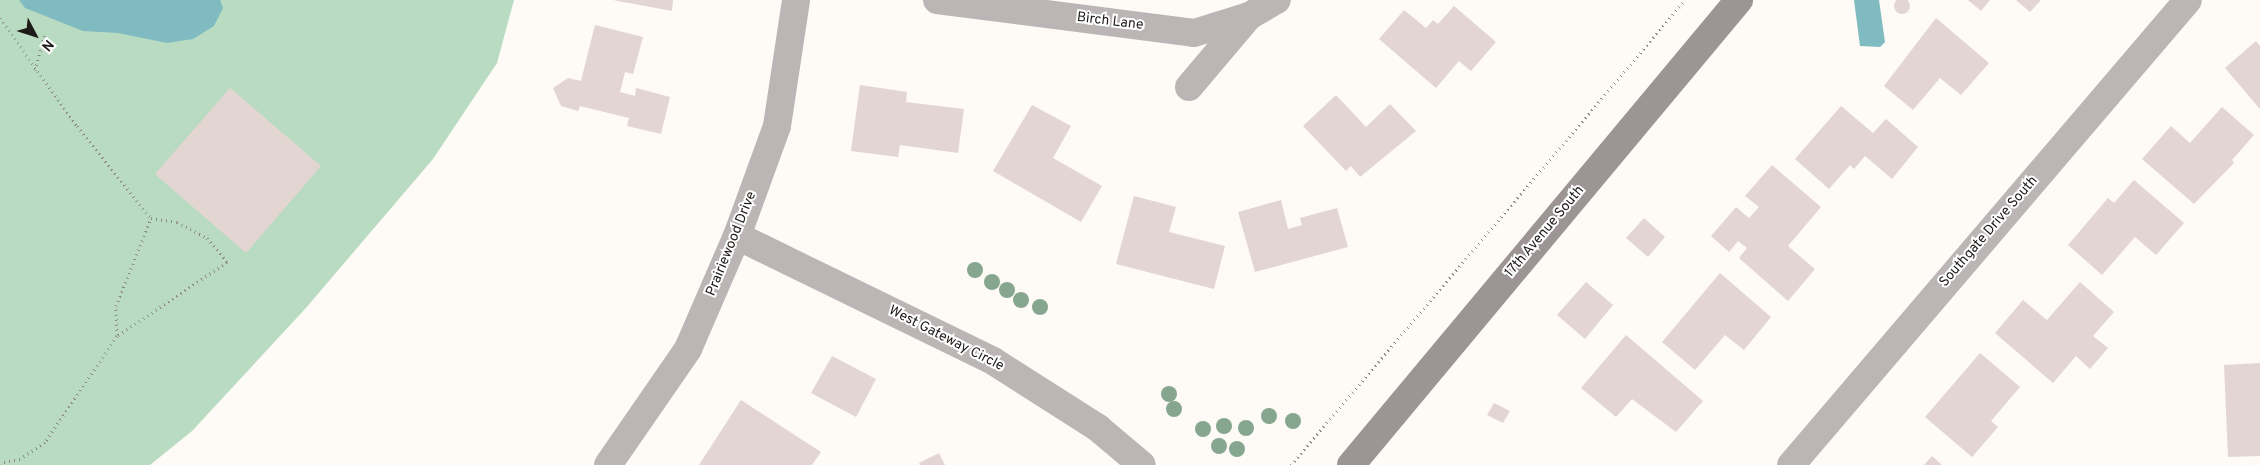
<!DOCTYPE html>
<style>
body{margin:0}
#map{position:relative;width:2260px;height:465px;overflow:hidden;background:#fefaf6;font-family:Overpass,sans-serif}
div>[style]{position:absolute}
.green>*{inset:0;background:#b9dbc1}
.water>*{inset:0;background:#7fbbc1}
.building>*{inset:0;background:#e3d5d2}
.round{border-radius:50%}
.path>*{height:3px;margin-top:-1.5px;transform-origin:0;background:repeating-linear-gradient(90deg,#8e8a86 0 1px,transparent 0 5px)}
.street>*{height:28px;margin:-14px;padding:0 14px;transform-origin:14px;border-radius:14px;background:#bcb5b6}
.secondary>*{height:28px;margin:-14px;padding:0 14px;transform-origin:14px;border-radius:14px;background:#9d9495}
.trees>*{width:16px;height:16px;margin:-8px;border-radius:50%;background:#86a68f}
span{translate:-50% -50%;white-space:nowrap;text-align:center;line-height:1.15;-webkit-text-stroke:4px #fff;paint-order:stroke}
.street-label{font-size:14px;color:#1e1a17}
.north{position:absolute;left:10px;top:10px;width:50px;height:50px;-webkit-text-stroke:4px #fff;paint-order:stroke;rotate:130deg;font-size:14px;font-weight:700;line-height:20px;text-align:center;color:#1e1a17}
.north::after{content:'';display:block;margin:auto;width:18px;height:22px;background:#1e1a17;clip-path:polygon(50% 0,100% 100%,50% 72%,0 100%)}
</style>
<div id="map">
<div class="green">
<div style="clip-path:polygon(0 0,514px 0,497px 63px,433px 159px,305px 309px,192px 431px,150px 465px,0 465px)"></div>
</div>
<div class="water">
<div style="clip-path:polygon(19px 0,220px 0,223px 8px,214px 26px,193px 39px,167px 43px,118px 33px,83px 31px,25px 8px)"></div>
<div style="clip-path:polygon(1854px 0,1879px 0,1885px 42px,1880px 47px,1860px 46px)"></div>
</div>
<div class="building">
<div class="round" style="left:1894px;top:-2px;width:16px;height:16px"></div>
<div style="clip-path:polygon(613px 0,673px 0,672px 11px)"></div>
<div style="clip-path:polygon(1968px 0,1990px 0,1981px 11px)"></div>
<div style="clip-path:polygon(2016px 0,2041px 0,2030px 12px)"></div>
<div style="clip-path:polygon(1454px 6px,1496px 42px,1471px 71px,1459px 61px,1436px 88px,1379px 39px,1404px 10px,1426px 28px,1433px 20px,1438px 24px)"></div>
<div style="clip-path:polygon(1936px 18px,1989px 63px,1961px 95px,1940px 78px,1913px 110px,1884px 86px)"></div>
<div style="clip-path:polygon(595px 25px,643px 37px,633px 74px,625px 72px,620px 92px,635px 96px,636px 88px,670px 97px,661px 134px,627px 126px,629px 118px,580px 106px,578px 111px,561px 106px,553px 88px,568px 78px,581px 81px)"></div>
<div style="clip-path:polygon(2256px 41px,2260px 46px,2260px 109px,2225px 68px)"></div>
<div style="clip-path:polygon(860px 85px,907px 92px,906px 102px,964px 109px,958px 153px,900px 145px,898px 157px,851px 151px)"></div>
<div style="clip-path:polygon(230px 88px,321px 166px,246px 253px,155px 174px)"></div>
<div style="clip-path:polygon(1336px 95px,1366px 127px,1390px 104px,1416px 131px,1360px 177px,1351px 166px,1346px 171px,1303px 126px)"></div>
<div style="clip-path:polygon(1032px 105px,1071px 126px,1053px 158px,1102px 186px,1081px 222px,993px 171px)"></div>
<div style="clip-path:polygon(1841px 106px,1873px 133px,1886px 119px,1918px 147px,1892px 179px,1865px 156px,1854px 169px,1850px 165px,1829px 189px,1795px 159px)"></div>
<div style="clip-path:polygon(2222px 107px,2254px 135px,2232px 160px,2234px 163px,2194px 204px,2142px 159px,2171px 126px,2190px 143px)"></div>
<div style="clip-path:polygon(1772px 165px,1821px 207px,1788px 246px,1815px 269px,1788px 301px,1739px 258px,1747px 248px,1738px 241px,1729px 252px,1711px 236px,1736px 207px,1749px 218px,1759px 207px,1745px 196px)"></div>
<div style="clip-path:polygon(2134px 180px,2184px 223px,2156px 255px,2135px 237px,2102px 275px,2068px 245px,2108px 198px,2114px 203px)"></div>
<div style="clip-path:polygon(1134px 196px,1176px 207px,1169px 232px,1225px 246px,1214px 289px,1116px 264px)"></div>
<div style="clip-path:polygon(1281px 200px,1288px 229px,1302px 225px,1300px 218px,1337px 208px,1348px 247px,1255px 272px,1238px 212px)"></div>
<div style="clip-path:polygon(1644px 218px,1665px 237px,1648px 257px,1626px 238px)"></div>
<div style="clip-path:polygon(1720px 273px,1771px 317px,1744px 350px,1725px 335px,1695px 370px,1662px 342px)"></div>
<div style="clip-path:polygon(1586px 282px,1613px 305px,1585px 339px,1557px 315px)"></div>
<div style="clip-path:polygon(2080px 282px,2114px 312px,2093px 336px,2108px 348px,2090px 369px,2076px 356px,2053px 383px,1995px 333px,2023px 300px,2047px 320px)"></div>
<div style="clip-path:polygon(1626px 335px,1703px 401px,1676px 432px,1632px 399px,1616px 417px,1581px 388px)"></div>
<div style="clip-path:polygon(1980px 353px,2020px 387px,1991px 421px,1998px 427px,1972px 457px,1925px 417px)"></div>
<div style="clip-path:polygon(832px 356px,876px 379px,856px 417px,811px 393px)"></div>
<div style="clip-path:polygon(2260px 363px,2260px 456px,2228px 457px,2224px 365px)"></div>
<div style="clip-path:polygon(741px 400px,821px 452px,812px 465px,699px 465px)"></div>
<div style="clip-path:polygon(1494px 403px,1510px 411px,1503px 423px,1487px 415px)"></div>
<div style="clip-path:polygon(939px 453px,945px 465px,920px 465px,919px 463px)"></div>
<div style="clip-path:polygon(1932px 456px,1942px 465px,1924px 465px)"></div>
</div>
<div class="path">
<div style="left:0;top:18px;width:133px;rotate:54.5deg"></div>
<div style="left:77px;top:126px;width:118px;rotate:51.2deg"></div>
<div style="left:151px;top:218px;width:26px;rotate:9deg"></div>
<div style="left:177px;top:222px;width:34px;rotate:28deg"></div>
<div style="left:207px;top:238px;width:31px;rotate:50deg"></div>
<div style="left:227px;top:262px;width:133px;rotate:146.1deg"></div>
<div style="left:117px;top:336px;width:128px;rotate:124.2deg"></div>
<div style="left:45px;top:442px;width:30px;rotate:146deg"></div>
<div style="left:20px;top:459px;width:20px;rotate:169deg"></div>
<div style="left:35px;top:70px;width:39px;rotate:-75deg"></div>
<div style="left:117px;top:335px;width:29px;rotate:-92deg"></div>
<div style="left:116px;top:306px;width:95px;rotate:-68.3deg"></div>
<div style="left:1291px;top:465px;width:609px;rotate:-49.72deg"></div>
</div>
<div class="street">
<div style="left:937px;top:0;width:259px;rotate:7.3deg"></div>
<div style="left:1194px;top:33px;width:58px;rotate:-17.2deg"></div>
<div style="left:1249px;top:16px;width:32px;rotate:-30deg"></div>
<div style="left:1189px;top:87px;width:93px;rotate:-49.8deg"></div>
<div style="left:737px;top:236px;width:285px;rotate:26deg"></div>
<div style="left:993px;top:361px;width:125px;rotate:32.5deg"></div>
<div style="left:1098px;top:428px;width:57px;rotate:40.1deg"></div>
<div style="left:608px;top:465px;width:141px;rotate:-55.4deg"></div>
<div style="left:688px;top:349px;width:123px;rotate:-66.6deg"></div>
<div style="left:737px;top:236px;width:117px;rotate:-70deg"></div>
<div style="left:777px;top:126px;width:127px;rotate:-81.4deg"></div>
<div style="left:1791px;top:465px;width:611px;rotate:-49.51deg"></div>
</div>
<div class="secondary">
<div style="left:1351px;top:465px;width:606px;rotate:-50.16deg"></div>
</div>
<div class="trees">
<div style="left:975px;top:270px"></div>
<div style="left:992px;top:282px"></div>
<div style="left:1007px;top:290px"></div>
<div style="left:1021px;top:300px"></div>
<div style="left:1040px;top:307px"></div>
<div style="left:1169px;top:394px"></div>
<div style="left:1174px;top:409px"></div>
<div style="left:1269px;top:416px"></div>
<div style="left:1293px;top:421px"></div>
<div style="left:1224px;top:426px"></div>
<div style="left:1246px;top:428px"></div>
<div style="left:1203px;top:429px"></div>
<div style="left:1219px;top:446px"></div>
<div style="left:1237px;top:449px"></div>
</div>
<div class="street-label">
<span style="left:1110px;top:22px;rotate:7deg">Birch Lane</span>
<span style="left:1545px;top:232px;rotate:-50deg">17th Avenue South</span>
<span style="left:1989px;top:232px;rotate:-49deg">Southgate Drive South</span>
<span style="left:732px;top:244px;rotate:-68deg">Prairiewood Drive</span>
<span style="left:946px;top:339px;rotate:27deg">West Gateway Circle</span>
</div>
<div class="north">N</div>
</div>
